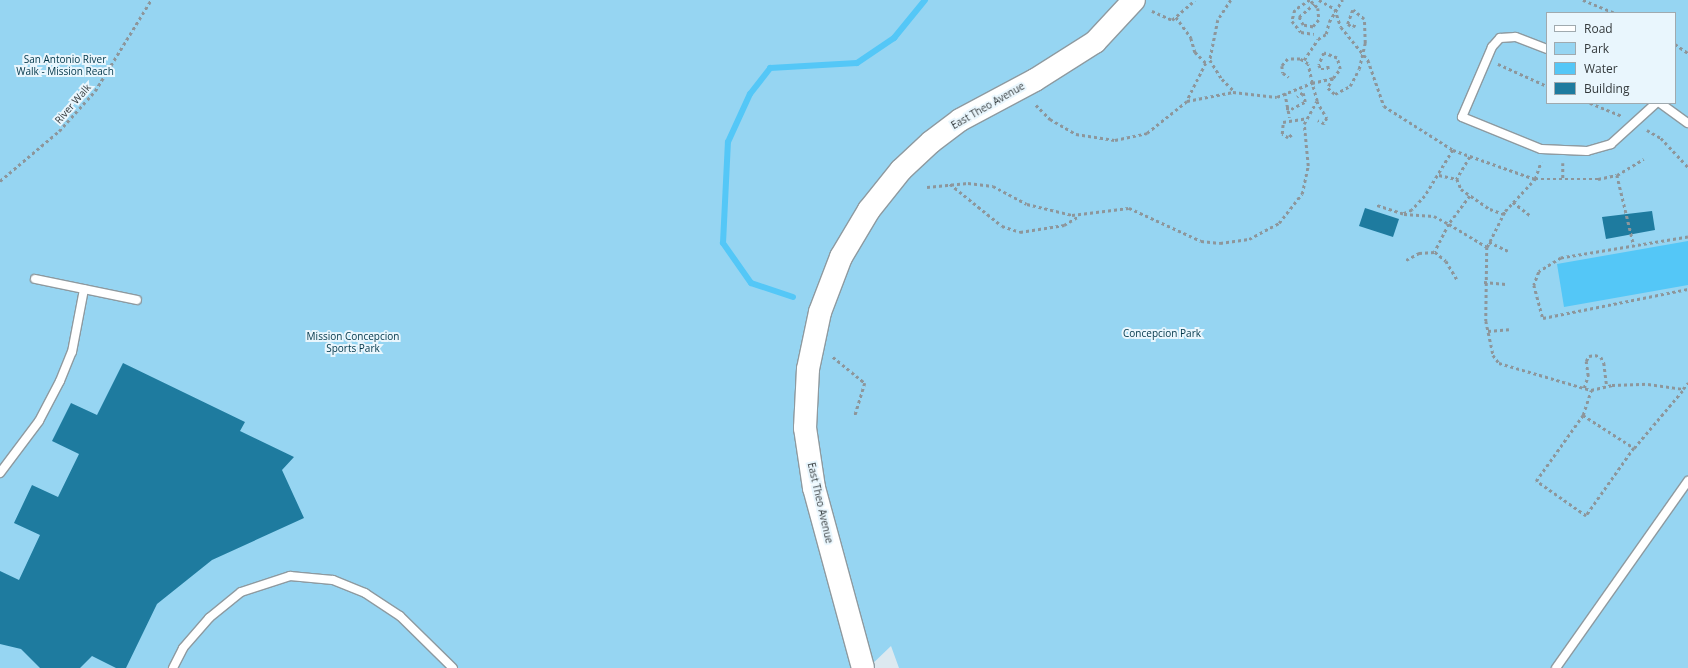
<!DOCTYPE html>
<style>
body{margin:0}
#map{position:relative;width:1688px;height:668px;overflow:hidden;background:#dce9f0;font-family:"Open Sans",sans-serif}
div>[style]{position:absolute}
.green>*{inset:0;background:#96d5f2}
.water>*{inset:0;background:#54c7f7}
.stream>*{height:6px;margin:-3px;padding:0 3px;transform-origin:3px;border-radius:3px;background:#54c7f7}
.building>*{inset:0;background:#1e7b9f}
.path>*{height:2.5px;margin-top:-1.25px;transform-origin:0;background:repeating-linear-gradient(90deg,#8d969b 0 3px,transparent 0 6px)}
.roads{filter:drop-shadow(1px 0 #8e9aa0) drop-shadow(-1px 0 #8e9aa0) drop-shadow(0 1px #8e9aa0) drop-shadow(0 -1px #8e9aa0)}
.lane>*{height:8px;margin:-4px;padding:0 4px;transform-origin:4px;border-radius:4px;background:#fff}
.secondary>*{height:22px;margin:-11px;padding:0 11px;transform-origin:11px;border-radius:11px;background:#fff}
span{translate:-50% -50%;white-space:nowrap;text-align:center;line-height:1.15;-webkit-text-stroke:4px #e9f6fd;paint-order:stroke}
.park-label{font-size:10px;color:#003548}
.street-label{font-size:10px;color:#33393b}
.legend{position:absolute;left:1546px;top:12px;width:130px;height:92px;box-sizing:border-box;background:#e9f6fd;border:1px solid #a0aaaf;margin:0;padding:5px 7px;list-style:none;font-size:12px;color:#33393b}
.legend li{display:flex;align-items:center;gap:8px;height:20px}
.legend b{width:20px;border:1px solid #a0aaaf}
</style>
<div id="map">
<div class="green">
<div style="clip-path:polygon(evenodd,0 0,1688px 0,1688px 668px,899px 668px,891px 646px,868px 668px,0 668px,0 0,1547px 13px,1675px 13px,1675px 103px,1547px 103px,1547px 13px)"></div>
</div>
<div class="water">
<div style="clip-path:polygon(1688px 241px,1688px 285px,1564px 307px,1557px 264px)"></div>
</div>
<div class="stream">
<div style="left:793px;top:297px;width:44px;rotate:-161.6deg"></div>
<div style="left:751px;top:283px;width:49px;rotate:-125deg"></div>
<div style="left:723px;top:243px;width:101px;rotate:-87.2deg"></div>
<div style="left:728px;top:142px;width:53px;rotate:-65.4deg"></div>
<div style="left:750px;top:94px;width:33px;rotate:-52deg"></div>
<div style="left:770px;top:68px;width:87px;rotate:-3.3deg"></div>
<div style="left:857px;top:63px;width:45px;rotate:-34deg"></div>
<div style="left:894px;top:38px;width:49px;rotate:-50.8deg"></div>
</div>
<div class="building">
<div style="clip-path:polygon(1365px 208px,1399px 219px,1393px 237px,1359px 226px)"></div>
<div style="clip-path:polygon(1652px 211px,1655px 230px,1606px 239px,1602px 217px)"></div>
<div style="clip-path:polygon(123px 363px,245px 422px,240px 431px,294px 457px,282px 470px,304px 518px,212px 560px,157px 604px,126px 668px,116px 668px,92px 656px,80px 668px,40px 668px,21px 649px,0 644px,0 571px,19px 580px,40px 535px,14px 523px,32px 485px,58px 497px,79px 454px,52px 441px,71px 403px,97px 415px)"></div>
</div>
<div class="path">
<div style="left:1231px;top:0;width:24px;rotate:123deg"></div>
<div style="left:1218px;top:20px;width:41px;rotate:101.3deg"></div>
<div style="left:1210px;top:60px;width:22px;rotate:58deg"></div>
<div style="left:1222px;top:79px;width:18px;rotate:45deg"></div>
<div style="left:1310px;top:0;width:18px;rotate:146deg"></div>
<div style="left:1295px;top:10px;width:11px;rotate:105deg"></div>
<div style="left:1292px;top:21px;width:14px;rotate:51deg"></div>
<div style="left:1301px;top:32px;width:13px;rotate:9deg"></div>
<div style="left:1319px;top:0;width:18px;rotate:29deg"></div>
<div style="left:1335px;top:9px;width:19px;rotate:72deg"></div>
<div style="left:1341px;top:27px;width:43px;rotate:50.7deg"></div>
<div style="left:1368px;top:60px;width:49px;rotate:70.8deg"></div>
<div style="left:1384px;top:106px;width:82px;rotate:32.5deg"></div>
<div style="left:1453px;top:150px;width:54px;rotate:121.3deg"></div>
<div style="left:1425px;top:196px;width:19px;rotate:133deg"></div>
<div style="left:1412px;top:210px;width:10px;rotate:156deg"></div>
<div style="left:1403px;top:214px;width:28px;rotate:-162deg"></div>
<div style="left:1583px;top:0;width:35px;rotate:22deg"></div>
<div style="left:1311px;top:1px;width:10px;rotate:45deg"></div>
<div style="left:1318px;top:8px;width:12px;rotate:85deg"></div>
<div style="left:1319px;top:20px;width:9px;rotate:131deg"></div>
<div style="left:1313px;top:27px;width:10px;rotate:-169deg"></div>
<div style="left:1303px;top:25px;width:9px;rotate:-117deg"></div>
<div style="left:1299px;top:17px;width:20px;rotate:-41deg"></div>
<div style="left:1152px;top:11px;width:22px;rotate:24deg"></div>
<div style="left:1172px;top:20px;width:30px;rotate:-41deg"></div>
<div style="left:1176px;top:17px;width:26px;rotate:54deg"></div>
<div style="left:1191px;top:38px;width:15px;rotate:74deg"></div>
<div style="left:1195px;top:52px;width:16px;rotate:45deg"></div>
<div style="left:1206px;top:63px;width:42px;rotate:116.6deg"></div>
<div style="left:1675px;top:44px;width:16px;rotate:35deg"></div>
<div style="left:1304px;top:60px;width:25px;rotate:-56deg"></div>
<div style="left:1318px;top:39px;width:9px;rotate:-32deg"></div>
<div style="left:1326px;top:34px;width:12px;rotate:-76deg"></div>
<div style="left:1329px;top:22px;width:26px;rotate:-59deg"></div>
<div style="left:1498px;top:64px;width:54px;rotate:24.2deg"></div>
<div style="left:1333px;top:78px;width:11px;rotate:117deg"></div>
<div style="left:1328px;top:88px;width:9px;rotate:41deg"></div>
<div style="left:1335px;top:94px;width:17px;rotate:-28deg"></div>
<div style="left:1350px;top:86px;width:19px;rotate:-62deg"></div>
<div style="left:1359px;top:69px;width:27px;rotate:-77deg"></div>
<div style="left:1365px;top:43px;width:24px;rotate:-92deg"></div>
<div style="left:1364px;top:19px;width:14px;rotate:-141deg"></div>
<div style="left:1353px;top:10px;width:15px;rotate:110deg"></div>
<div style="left:1348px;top:24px;width:6px;rotate:31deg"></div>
<div style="left:1353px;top:27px;width:4px;rotate:-56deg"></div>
<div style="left:1285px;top:93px;width:25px;rotate:79deg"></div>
<div style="left:1317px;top:101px;width:20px;rotate:60deg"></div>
<div style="left:1327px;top:118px;width:7px;rotate:117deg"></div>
<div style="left:1324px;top:124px;width:7px;rotate:-153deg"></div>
<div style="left:1590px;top:103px;width:35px;rotate:22deg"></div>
<div style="left:1036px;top:105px;width:20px;rotate:45deg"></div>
<div style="left:1050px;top:119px;width:30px;rotate:30deg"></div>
<div style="left:1076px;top:134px;width:39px;rotate:9deg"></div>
<div style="left:1115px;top:140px;width:33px;rotate:-12deg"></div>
<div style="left:1147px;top:133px;width:51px;rotate:-38.7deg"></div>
<div style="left:1187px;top:101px;width:47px;rotate:-11.1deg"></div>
<div style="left:1233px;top:92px;width:44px;rotate:6.5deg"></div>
<div style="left:1277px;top:97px;width:38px;rotate:-22deg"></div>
<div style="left:1312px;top:83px;width:19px;rotate:-102deg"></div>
<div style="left:1308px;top:64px;width:9px;rotate:-148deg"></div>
<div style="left:1300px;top:59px;width:12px;rotate:180deg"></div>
<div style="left:1288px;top:59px;width:9px;rotate:131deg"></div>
<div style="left:1282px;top:66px;width:7px;rotate:82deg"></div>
<div style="left:1283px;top:73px;width:7px;rotate:34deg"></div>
<div style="left:1286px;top:108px;width:5px;rotate:11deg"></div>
<div style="left:1291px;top:109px;width:16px;rotate:-27deg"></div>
<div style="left:1305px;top:102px;width:9px;rotate:-103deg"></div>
<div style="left:1303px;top:93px;width:7px;rotate:146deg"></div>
<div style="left:1647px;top:130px;width:16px;rotate:30deg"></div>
<div style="left:1661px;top:138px;width:40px;rotate:47deg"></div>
<div style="left:1292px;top:135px;width:5px;rotate:143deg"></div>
<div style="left:1288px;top:138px;width:7px;rotate:-146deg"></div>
<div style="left:1282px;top:134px;width:12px;rotate:-85deg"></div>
<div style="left:1283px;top:122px;width:24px;rotate:-9deg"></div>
<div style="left:1453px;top:150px;width:87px;rotate:19.5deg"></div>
<div style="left:1535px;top:179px;width:18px;rotate:-71deg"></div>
<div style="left:1470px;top:157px;width:26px;rotate:121deg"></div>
<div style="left:1457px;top:179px;width:11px;rotate:68deg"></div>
<div style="left:1461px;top:189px;width:35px;rotate:35deg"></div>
<div style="left:1490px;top:209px;width:15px;rotate:20deg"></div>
<div style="left:1563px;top:163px;width:17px;rotate:90deg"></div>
<div style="left:1439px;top:175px;width:18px;rotate:13deg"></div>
<div style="left:1617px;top:175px;width:73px;rotate:76.5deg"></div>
<div style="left:0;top:181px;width:77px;rotate:-40.3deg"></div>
<div style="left:59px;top:131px;width:54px;rotate:-48deg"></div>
<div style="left:95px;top:91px;width:107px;rotate:-58.4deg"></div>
<div style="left:950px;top:184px;width:67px;rotate:38.9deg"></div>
<div style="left:1002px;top:226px;width:19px;rotate:18deg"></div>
<div style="left:1020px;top:232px;width:45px;rotate:-9deg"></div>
<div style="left:1064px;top:225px;width:17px;rotate:-31deg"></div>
<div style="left:927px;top:187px;width:41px;rotate:-5.6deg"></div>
<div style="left:968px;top:183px;width:25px;rotate:7deg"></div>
<div style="left:993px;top:186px;width:38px;rotate:28deg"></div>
<div style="left:1027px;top:204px;width:46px;rotate:13.7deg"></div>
<div style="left:1072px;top:215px;width:57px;rotate:-7deg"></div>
<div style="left:1129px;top:208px;width:79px;rotate:24.6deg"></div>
<div style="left:1201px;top:241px;width:19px;rotate:6deg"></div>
<div style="left:1220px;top:243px;width:29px;rotate:-8deg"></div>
<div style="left:1249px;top:239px;width:34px;rotate:-28deg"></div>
<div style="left:1279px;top:223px;width:37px;rotate:-52deg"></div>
<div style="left:1302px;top:194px;width:29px;rotate:-78deg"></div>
<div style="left:1308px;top:166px;width:42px;rotate:-95.4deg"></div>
<div style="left:1304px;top:124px;width:26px;rotate:-61deg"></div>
<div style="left:1317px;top:101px;width:19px;rotate:-106deg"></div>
<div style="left:1312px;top:83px;width:22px;rotate:-13deg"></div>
<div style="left:1333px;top:78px;width:11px;rotate:-52deg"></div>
<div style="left:1340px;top:69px;width:11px;rotate:-105deg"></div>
<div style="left:1337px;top:58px;width:14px;rotate:-159deg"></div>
<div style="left:1324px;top:53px;width:13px;rotate:113deg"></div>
<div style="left:1319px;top:65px;width:4px;rotate:63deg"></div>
<div style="left:1321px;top:69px;width:7px"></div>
<div style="left:1328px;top:69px;width:6px;rotate:-99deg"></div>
<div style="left:1470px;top:196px;width:35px;rotate:127deg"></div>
<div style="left:1449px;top:224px;width:44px;rotate:31.2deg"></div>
<div style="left:1487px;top:247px;width:40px;rotate:-63.4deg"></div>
<div style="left:1505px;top:211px;width:44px;rotate:-46.8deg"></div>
<div style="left:1535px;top:179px;width:63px"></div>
<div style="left:1598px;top:179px;width:19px;rotate:-12deg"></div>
<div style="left:1617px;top:175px;width:31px;rotate:-31deg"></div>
<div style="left:1513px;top:202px;width:23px;rotate:38deg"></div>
<div style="left:1404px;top:214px;width:30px;rotate:4deg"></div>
<div style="left:1434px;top:216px;width:17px;rotate:28deg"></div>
<div style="left:1449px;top:224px;width:31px;rotate:117deg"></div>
<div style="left:1435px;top:252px;width:14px;rotate:39deg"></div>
<div style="left:1446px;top:261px;width:21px;rotate:59deg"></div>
<div style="left:1688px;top:237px;width:129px;rotate:170.6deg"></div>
<div style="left:1561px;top:258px;width:26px;rotate:148deg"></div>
<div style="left:1539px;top:272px;width:14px;rotate:111deg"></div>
<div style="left:1534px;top:285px;width:34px;rotate:75deg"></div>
<div style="left:1543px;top:318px;width:148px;rotate:-11.3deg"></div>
<div style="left:1489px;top:242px;width:21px;rotate:25deg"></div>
<div style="left:1487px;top:247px;width:74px;rotate:90.8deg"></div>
<div style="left:1486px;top:321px;width:35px;rotate:78deg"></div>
<div style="left:1493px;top:355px;width:10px;rotate:53deg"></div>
<div style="left:1499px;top:363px;width:96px;rotate:16.4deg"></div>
<div style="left:1591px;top:390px;width:22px;rotate:-13deg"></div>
<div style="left:1612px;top:385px;width:36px;rotate:-2deg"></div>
<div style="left:1648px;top:384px;width:35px;rotate:8deg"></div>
<div style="left:1683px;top:389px;width:8px;rotate:-50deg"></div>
<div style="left:1406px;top:260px;width:15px;rotate:-28deg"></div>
<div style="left:1419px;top:253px;width:16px;rotate:-4deg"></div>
<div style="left:1484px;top:282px;width:22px;rotate:5deg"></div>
<div style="left:1488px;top:331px;width:21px;rotate:-5deg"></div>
<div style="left:833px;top:357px;width:41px;rotate:39.1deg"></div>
<div style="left:865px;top:383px;width:34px;rotate:107deg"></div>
<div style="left:1584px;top:388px;width:13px;rotate:-72deg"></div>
<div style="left:1588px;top:376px;width:15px;rotate:-98deg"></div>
<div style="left:1586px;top:361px;width:6px;rotate:-59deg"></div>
<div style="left:1589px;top:356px;width:6px;rotate:-9deg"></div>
<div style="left:1595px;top:355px;width:6px;rotate:18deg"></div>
<div style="left:1601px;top:357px;width:7px;rotate:63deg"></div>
<div style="left:1604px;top:363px;width:23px;rotate:83deg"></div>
<div style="left:1583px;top:415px;width:61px;rotate:32.9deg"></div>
<div style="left:1634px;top:448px;width:83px;rotate:125.2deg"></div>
<div style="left:1586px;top:516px;width:61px;rotate:-145deg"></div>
<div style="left:1536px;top:481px;width:81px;rotate:-54.5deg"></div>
<div style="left:1583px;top:415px;width:26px;rotate:-72deg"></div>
<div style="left:1634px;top:448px;width:76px;rotate:-49.8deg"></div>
</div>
<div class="roads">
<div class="lane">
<div style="left:1547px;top:49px;width:34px;rotate:-159deg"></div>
<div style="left:1515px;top:37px;width:15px;rotate:176deg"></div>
<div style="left:1500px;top:38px;width:12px;rotate:132deg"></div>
<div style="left:1492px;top:47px;width:76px;rotate:113.2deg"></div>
<div style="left:1462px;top:117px;width:85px;rotate:22.1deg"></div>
<div style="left:1541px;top:149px;width:46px;rotate:2.5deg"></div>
<div style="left:1587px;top:151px;width:25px;rotate:-16deg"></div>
<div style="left:1611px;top:144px;width:61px;rotate:-42.3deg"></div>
<div style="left:1660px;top:103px;width:34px;rotate:36deg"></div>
<div style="left:35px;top:279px;width:104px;rotate:11.6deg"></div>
<div style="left:0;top:473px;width:65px;rotate:-53.1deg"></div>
<div style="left:39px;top:421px;width:45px;rotate:-62.3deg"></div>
<div style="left:60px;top:381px;width:31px;rotate:-68deg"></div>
<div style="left:72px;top:352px;width:64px;rotate:-79.2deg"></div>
<div style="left:173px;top:668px;width:22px;rotate:-63deg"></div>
<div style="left:183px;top:648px;width:40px;rotate:-49deg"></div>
<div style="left:209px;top:618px;width:41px;rotate:-39.1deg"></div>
<div style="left:241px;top:592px;width:52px;rotate:-18.1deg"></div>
<div style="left:290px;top:576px;width:43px;rotate:5.3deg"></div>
<div style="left:333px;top:580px;width:35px;rotate:22deg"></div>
<div style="left:365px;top:593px;width:42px;rotate:33.3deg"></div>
<div style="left:400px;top:616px;width:74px;rotate:44.5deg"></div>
<div style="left:1556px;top:668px;width:229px;rotate:-54.8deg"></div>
</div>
<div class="secondary">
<div style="left:863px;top:668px;width:187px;rotate:-105.2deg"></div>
<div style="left:814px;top:488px;width:61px;rotate:-98.5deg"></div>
<div style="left:805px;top:428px;width:59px;rotate:-87.1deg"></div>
<div style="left:808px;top:369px;width:58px;rotate:-78.1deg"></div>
<div style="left:820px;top:312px;width:59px;rotate:-69.1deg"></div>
<div style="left:841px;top:257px;width:55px;rotate:-59.2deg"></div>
<div style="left:869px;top:210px;width:51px;rotate:-51.3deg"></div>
<div style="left:901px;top:170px;width:41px;rotate:-43deg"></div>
<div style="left:931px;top:142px;width:36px;rotate:-37deg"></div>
<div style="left:960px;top:120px;width:85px;rotate:-28.1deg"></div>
<div style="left:1035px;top:80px;width:71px;rotate:-32.3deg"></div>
<div style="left:1095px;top:42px;width:57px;rotate:-47.1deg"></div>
</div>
</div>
<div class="park-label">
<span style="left:65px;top:65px">San Antonio River<br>Walk - Mission Reach</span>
<span style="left:1162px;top:334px">Concepcion Park</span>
<span style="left:353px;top:342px">Mission Concepcion<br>Sports Park</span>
</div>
<div class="street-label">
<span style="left:73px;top:104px;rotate:-49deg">River Walk</span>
<span style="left:988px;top:106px;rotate:-30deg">East Theo Avenue</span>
<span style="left:820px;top:503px;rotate:77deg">East Theo Avenue</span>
</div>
<ul class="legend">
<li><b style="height:5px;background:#fff"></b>Road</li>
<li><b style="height:11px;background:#96d5f2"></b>Park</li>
<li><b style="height:11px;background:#54c7f7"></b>Water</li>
<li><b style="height:11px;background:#1e7b9f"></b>Building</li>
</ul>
</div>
